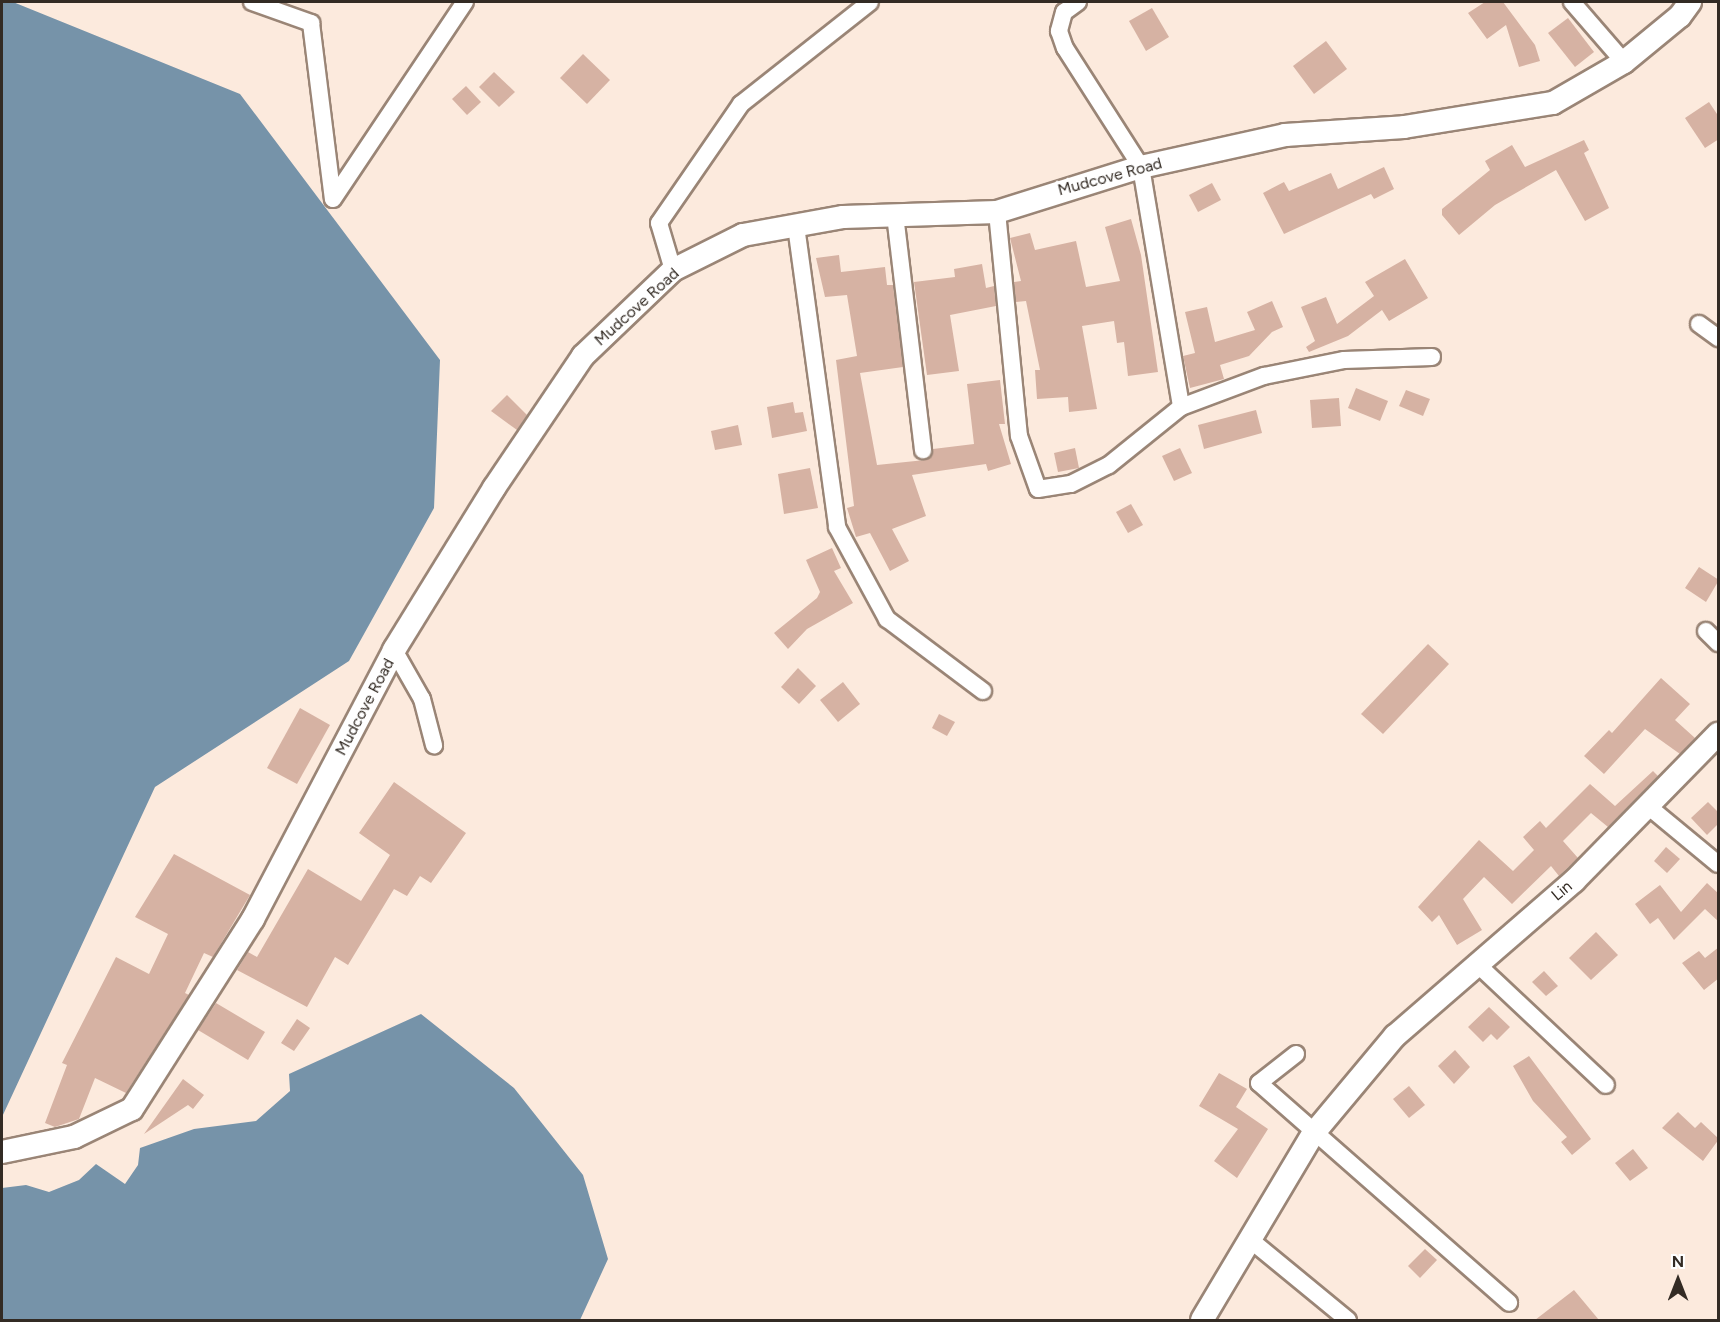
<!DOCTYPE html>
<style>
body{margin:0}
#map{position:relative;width:1720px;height:1322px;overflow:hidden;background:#fceadd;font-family:Figtree,sans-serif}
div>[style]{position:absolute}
.water>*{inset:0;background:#7693a9}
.building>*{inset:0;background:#d6b2a3}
.roads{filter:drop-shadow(2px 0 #9a8576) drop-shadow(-2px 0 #9a8576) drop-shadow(0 2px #9a8576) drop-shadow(0 -2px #9a8576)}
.street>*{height:16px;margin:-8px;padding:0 8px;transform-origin:8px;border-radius:8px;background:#fff}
.secondary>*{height:22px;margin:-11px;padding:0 11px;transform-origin:11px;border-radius:11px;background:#fff}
span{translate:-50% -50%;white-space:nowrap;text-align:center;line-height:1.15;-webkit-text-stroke:5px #fff;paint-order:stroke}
.street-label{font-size:16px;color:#332b24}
.frame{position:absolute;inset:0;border:3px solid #332b24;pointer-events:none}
.north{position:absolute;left:1648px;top:1250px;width:60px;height:60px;-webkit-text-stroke:4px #fff;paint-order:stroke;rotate:0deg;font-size:16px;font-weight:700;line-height:24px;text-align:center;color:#332b24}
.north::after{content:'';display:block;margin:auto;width:21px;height:27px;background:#332b24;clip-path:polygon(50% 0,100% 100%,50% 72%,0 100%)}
</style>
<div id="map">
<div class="water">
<div style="clip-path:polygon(2px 2px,13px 2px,240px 94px,440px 360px,434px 508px,349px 661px,155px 787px,2px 1117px)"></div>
<div style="clip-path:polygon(421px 1014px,514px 1088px,583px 1175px,608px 1259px,580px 1320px,2px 1320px,2px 1188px,26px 1185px,49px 1192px,79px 1180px,96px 1164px,125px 1184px,138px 1165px,140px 1148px,194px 1129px,256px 1121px,290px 1091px,289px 1074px)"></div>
</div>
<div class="building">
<div style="clip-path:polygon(1485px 2px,1503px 2px,1535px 45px,1540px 61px,1519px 67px,1506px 25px,1487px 39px,1468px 13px)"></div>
<div style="clip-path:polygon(1152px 8px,1169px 37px,1146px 51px,1129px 21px)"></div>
<div style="clip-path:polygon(1568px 18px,1594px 52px,1575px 67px,1548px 33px)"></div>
<div style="clip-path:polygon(1326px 41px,1347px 69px,1314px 94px,1293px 66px)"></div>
<div style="clip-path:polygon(583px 54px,610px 80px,587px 104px,560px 78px)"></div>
<div style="clip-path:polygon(494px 72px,515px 92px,499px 107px,479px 87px)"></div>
<div style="clip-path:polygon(466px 86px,481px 102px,467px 115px,452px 99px)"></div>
<div style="clip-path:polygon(1709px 102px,1719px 117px,1719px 139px,1705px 148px,1685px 118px)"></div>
<div style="clip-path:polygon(1584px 140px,1589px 150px,1584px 153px,1609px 208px,1585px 221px,1556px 170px,1495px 205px,1459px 235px,1442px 215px,1442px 209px,1490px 170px,1485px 161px,1512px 145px,1525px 167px)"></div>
<div style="clip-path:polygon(1384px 167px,1394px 189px,1374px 199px,1371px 194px,1284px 234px,1263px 193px,1284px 182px,1289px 191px,1331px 173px,1338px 189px)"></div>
<div style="clip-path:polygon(1212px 183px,1221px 200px,1198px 212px,1189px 195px)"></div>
<div style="clip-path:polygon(1131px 219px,1141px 255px,1158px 372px,1128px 376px,1124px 342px,1117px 343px,1114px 321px,1082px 326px,1097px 409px,1069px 412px,1068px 397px,1037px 399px,1035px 370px,1040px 370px,1026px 301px,1016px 302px,1014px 282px,1021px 281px,1010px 238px,1030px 233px,1035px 250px,1076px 241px,1086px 287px,1120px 281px,1105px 227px)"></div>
<div style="clip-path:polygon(839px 255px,841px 272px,885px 267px,887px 285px,893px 285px,903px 367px,860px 373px,877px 465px,925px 460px,933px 449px,974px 444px,967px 384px,1000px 380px,1005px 424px,999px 424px,1011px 464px,988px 471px,986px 464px,912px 475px,926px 516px,892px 529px,909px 561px,890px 571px,870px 533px,856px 537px,847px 508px,854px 506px,836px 360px,857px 356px,847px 295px,825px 297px,816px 258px)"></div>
<div style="clip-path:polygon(1405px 259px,1428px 298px,1389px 321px,1382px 310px,1348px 336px,1309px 352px,1306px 347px,1315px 341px,1301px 307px,1326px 297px,1337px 324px,1374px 296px,1365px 282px)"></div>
<div style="clip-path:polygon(982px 264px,986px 288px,994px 286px,996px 306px,950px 315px,959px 371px,927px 375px,914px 282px,955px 277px,954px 269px)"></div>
<div style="clip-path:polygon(1272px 301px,1283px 327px,1272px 332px,1249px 356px,1220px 365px,1224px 379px,1190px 388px,1183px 356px,1195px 353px,1185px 312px,1207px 307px,1215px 342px,1255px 330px,1247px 312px)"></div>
<div style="clip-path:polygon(1356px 388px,1388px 401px,1380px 421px,1348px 408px)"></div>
<div style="clip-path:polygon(1406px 390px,1430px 399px,1423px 416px,1399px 406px)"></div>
<div style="clip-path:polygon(507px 395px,527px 415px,517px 430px,491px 411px)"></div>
<div style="clip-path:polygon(1339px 398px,1341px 426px,1312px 428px,1310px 400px)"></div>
<div style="clip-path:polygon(793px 402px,795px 413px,803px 412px,807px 431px,772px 438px,767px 407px)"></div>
<div style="clip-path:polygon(1256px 410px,1262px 433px,1204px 449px,1198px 425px)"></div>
<div style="clip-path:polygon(738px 425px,742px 445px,715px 450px,711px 431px)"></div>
<div style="clip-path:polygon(1075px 448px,1079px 468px,1058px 472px,1054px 453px)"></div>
<div style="clip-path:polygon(1180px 448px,1192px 473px,1174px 481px,1162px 456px)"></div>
<div style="clip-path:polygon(810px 468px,818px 508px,784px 514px,778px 474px)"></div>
<div style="clip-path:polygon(1131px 504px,1143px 525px,1128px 533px,1116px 512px)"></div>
<div style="clip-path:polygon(832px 548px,841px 568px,834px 571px,853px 603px,807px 629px,788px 649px,774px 633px,817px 598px,820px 592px,806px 560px)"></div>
<div style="clip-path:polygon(1699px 567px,1719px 580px,1706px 602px,1685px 588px)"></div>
<div style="clip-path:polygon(1428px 644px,1449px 664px,1383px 734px,1361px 714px)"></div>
<div style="clip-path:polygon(798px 668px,816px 686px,799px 704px,781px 687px)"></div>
<div style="clip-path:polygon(1661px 678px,1690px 704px,1675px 720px,1695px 738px,1680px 754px,1645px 729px,1604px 774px,1584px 756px,1609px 730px,1612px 733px)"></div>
<div style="clip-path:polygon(843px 682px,860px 704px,838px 722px,820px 700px)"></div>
<div style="clip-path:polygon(300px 708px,330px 725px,297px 784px,267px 768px)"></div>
<div style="clip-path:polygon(939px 714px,955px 722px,947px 736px,932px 728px)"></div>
<div style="clip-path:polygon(1653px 771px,1658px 776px,1608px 827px,1591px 813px,1563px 841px,1578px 858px,1559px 876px,1551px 866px,1512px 904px,1484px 877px,1463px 899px,1482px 930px,1457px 945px,1439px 915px,1432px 922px,1418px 907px,1479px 840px,1513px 871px,1534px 850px,1523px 837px,1540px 821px,1546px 828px,1590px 784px,1615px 806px)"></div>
<div style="clip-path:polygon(394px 782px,466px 833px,431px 883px,420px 876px,407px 896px,394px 889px,348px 965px,335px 957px,307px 1007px,237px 970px,248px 952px,257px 957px,308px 869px,361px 901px,390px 855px,359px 833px)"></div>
<div style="clip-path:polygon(1708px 802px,1719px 813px,1719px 823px,1707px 835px,1691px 818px)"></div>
<div style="clip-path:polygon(1666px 847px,1680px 859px,1667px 873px,1654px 861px)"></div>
<div style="clip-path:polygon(174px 854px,250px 895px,213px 957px,204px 953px,185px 993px,189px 995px,126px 1093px,95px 1078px,79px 1119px,55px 1127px,45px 1123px,67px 1065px,62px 1063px,116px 957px,149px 974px,168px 934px,135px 917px)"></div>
<div style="clip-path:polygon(1707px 883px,1719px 894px,1719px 922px,1705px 909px,1674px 940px,1658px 918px,1650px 924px,1635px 904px,1660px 885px,1681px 912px)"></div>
<div style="clip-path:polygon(1596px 932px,1618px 955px,1591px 980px,1569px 958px)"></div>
<div style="clip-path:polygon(1719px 947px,1719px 978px,1704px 990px,1682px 963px,1699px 951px,1705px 958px)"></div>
<div style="clip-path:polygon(1544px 971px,1558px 986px,1546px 996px,1532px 982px)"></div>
<div style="clip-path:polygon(216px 1003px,265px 1032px,248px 1060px,198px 1030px)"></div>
<div style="clip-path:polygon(1489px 1007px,1510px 1027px,1497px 1040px,1491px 1034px,1483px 1042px,1468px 1027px)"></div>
<div style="clip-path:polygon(297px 1019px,310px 1028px,294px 1051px,281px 1043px)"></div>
<div style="clip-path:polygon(1455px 1050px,1470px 1067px,1454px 1084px,1438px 1066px)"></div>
<div style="clip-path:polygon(1529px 1056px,1591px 1139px,1572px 1155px,1561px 1142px,1567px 1137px,1533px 1101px,1513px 1066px)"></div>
<div style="clip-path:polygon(1219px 1073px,1247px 1089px,1236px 1107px,1268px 1129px,1237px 1178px,1214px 1161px,1238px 1129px,1199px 1106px)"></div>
<div style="clip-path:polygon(183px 1079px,204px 1095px,193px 1109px,188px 1105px,144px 1134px)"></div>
<div style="clip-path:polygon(1409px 1086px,1425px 1105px,1409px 1118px,1393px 1099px)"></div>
<div style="clip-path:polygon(1678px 1112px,1695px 1128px,1701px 1122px,1719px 1139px,1703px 1161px,1662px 1128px)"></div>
<div style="clip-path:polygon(1633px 1149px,1648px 1168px,1630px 1181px,1615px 1163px)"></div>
<div style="clip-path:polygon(1425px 1249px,1437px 1260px,1420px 1278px,1408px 1266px)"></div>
<div style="clip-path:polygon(1574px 1290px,1599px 1320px,1535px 1320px)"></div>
</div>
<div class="roads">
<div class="street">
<div style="left:252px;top:2px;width:63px;rotate:19.6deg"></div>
<div style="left:311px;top:23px;width:177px;rotate:82.9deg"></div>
<div style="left:1078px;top:2px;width:17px;rotate:144deg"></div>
<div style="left:1064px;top:12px;width:20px;rotate:105deg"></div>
<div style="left:1059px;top:31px;width:18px;rotate:71deg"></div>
<div style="left:1065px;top:48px;width:141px;rotate:57.4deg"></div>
<div style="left:1141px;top:167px;width:243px;rotate:80.5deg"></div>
<div style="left:1181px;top:407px;width:89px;rotate:-20.5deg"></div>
<div style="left:1264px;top:376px;width:82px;rotate:-11.3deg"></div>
<div style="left:1344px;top:360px;width:88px;rotate:-2deg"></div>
<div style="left:1572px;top:2px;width:79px;rotate:49.1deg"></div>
<div style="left:333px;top:199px;width:237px;rotate:-56.2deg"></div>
<div style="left:997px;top:212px;width:225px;rotate:84.4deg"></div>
<div style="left:1019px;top:436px;width:56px;rotate:70.3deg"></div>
<div style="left:1038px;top:489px;width:33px;rotate:-9deg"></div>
<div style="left:1071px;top:484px;width:42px;rotate:-26.6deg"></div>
<div style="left:1109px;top:465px;width:92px;rotate:-38.9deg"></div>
<div style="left:895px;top:215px;width:237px;rotate:83.2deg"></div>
<div style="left:796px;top:226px;width:304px;rotate:82.2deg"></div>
<div style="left:837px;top:527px;width:105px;rotate:61.5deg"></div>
<div style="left:887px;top:619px;width:120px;rotate:36.9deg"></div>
<div style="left:673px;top:270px;width:49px;rotate:-106.6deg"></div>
<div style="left:659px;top:223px;width:145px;rotate:-55.4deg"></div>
<div style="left:741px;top:104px;width:164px;rotate:-38.3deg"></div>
<div style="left:1699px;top:324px;width:24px;rotate:36deg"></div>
<div style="left:1706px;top:631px;width:17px;rotate:45deg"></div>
<div style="left:394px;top:650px;width:56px;rotate:60.3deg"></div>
<div style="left:422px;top:699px;width:48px;rotate:75.4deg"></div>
<div style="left:1649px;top:807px;width:89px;rotate:39.6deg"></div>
<div style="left:1476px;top:963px;width:178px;rotate:43.2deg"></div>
<div style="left:1296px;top:1054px;width:47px;rotate:141.9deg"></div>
<div style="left:1259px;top:1083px;width:333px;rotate:41.3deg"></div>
<div style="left:1253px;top:1242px;width:123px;rotate:39.4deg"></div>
</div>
<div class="secondary">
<div style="left:2px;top:1152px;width:74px;rotate:-11.8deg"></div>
<div style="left:74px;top:1137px;width:64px;rotate:-25.8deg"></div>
<div style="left:132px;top:1109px;width:225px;rotate:-57.5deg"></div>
<div style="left:253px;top:919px;width:304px;rotate:-62.3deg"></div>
<div style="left:394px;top:650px;width:190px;rotate:-58.3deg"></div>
<div style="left:494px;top:488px;width:159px;rotate:-56deg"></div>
<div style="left:583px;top:356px;width:124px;rotate:-43.7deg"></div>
<div style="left:673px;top:270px;width:78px;rotate:-26.6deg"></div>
<div style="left:743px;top:235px;width:102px;rotate:-10.2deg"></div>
<div style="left:843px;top:217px;width:154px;rotate:-1.9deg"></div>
<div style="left:997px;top:212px;width:151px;rotate:-17.4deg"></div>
<div style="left:1141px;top:167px;width:148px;rotate:-12.5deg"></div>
<div style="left:1285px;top:135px;width:119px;rotate:-3.8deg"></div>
<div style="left:1404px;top:127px;width:151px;rotate:-9.2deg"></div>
<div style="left:1553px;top:103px;width:82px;rotate:-30deg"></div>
<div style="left:1624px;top:62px;width:72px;rotate:-39.4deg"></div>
<div style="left:1680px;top:16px;width:17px;rotate:-54deg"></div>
<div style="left:1202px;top:1320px;width:217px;rotate:-59.2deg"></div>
<div style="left:1313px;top:1134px;width:128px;rotate:-50.1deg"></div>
<div style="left:1395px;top:1036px;width:237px;rotate:-40.9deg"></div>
<div style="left:1574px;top:881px;width:206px;rotate:-45.6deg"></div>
</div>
</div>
<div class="street-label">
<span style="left:1110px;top:177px;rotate:-15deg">Mudcove Road</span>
<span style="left:637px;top:307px;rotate:-42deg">Mudcove Road</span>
<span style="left:365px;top:707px;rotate:-62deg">Mudcove Road</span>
<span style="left:1562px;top:891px;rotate:-40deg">Lin</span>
</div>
<div class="frame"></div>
<div class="north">N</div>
</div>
